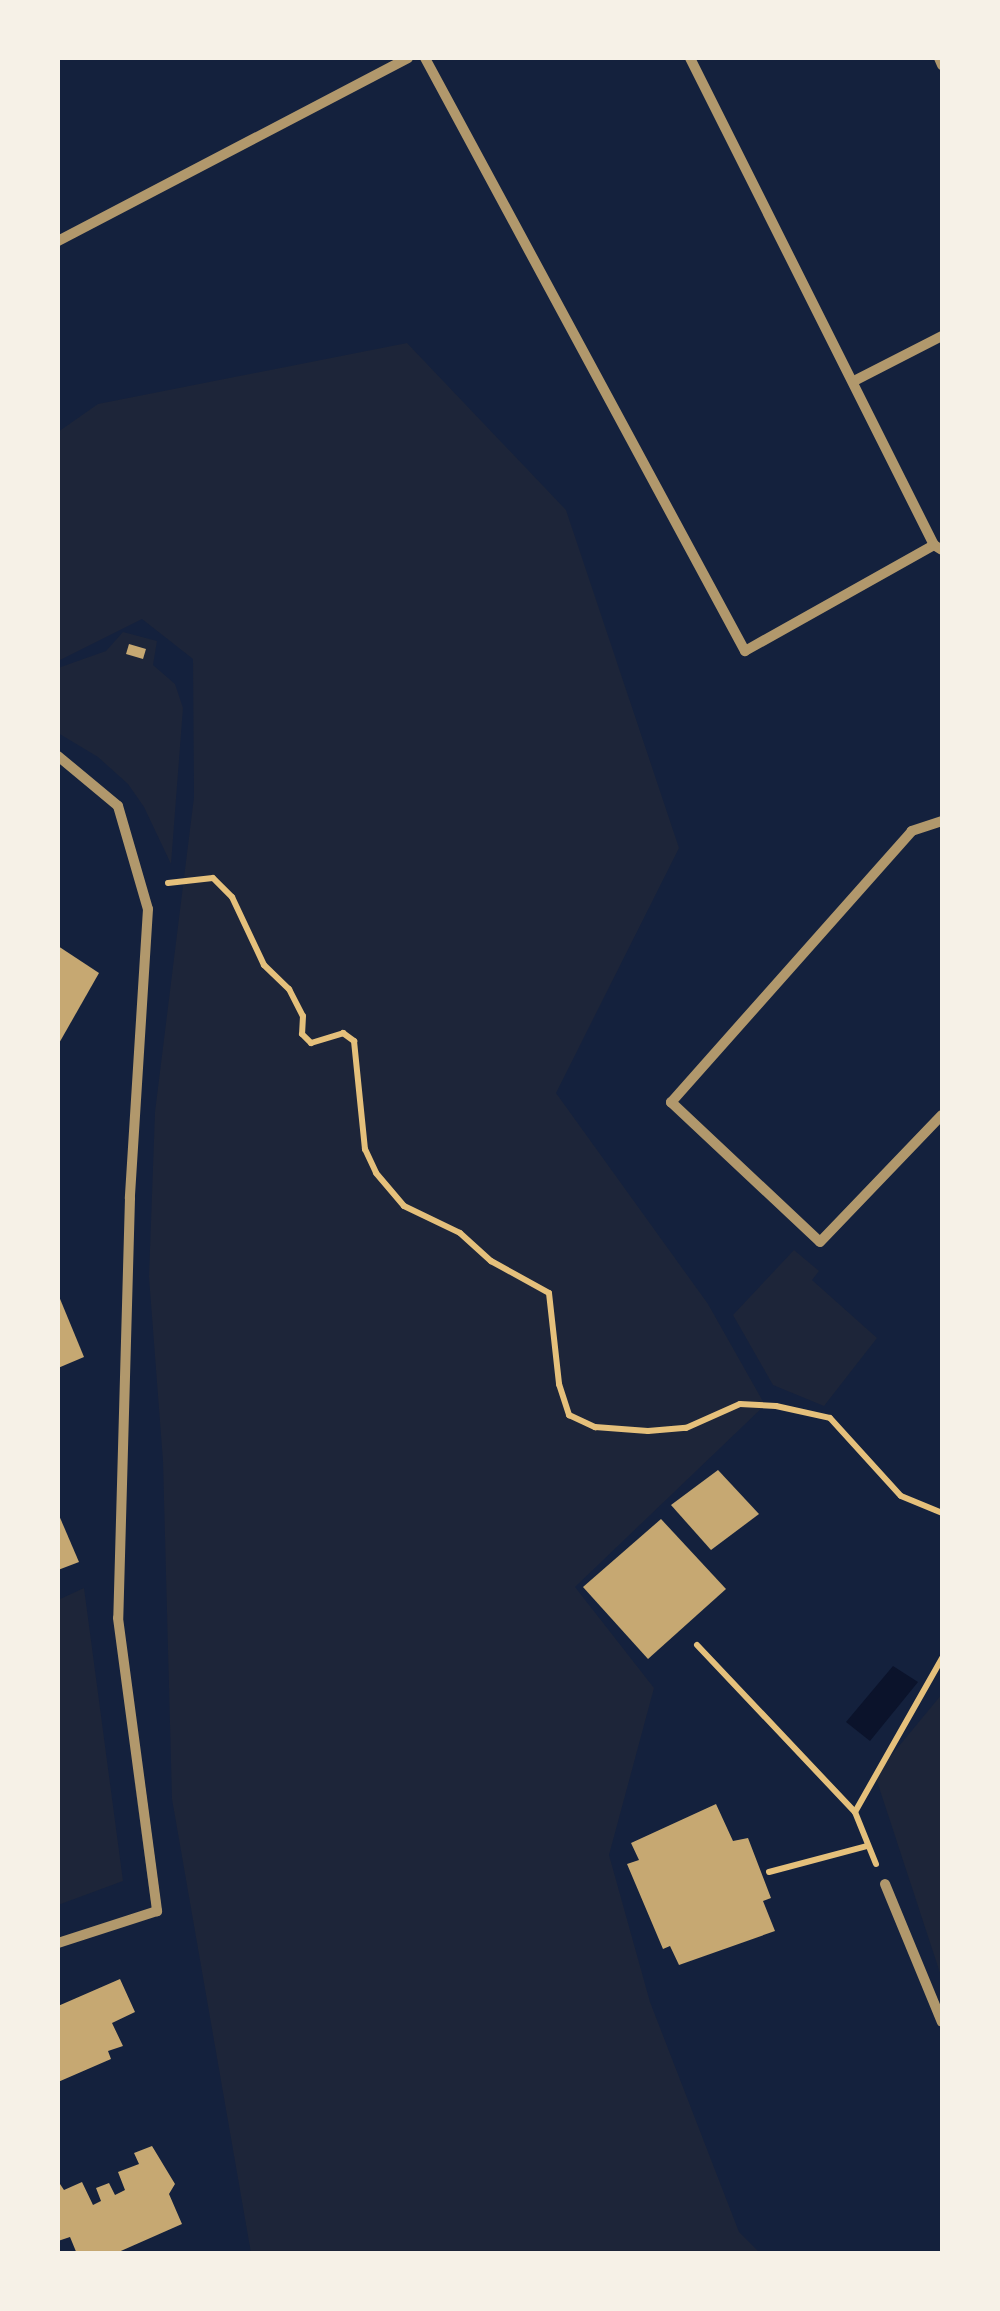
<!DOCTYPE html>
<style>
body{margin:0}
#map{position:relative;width:1000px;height:2311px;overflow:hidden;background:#14213d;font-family:Quicksand,sans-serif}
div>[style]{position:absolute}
.green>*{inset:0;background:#1d2539}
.water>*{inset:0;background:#0b132b}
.building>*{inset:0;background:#c6a872}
.path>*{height:6px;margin:-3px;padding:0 3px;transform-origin:3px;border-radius:3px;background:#e5c07b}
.minor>*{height:10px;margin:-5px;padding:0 5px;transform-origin:5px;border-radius:5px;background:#b1986c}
span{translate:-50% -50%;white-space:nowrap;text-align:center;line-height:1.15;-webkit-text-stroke:10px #f6f1e7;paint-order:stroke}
.frame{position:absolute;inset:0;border:60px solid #f6f1e7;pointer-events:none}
</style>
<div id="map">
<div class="green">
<div style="clip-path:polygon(407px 343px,566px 510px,679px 848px,556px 1093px,708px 1304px,765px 1405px,575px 1587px,654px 1688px,609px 1855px,650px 2002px,739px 2232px,760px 2253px,251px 2253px,172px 1799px,163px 1461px,149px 1277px,155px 1112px,194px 797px,193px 659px,142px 619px,58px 661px,58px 432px,98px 404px)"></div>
<div style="clip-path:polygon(123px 632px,157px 641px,153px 665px,175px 684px,183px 708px,171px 864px,144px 807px,128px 784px,98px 757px,58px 733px,58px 668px,106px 651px)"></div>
<div style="clip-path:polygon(794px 1250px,819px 1271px,812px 1280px,877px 1338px,824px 1406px,773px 1385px,733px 1315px)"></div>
<div style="clip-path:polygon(84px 1588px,123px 1881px,58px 1905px,58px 1600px)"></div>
<div style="clip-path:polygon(942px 1694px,942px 1979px,875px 1775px)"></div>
</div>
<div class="water">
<div style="clip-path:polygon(893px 1666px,918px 1682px,870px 1741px,846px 1722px)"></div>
</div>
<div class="building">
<div style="clip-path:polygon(129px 644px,146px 649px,143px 659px,126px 654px)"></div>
<div style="clip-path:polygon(58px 946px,99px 973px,58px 1045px)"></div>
<div style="clip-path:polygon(58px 1294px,84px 1357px,58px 1368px)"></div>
<div style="clip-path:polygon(718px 1470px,759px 1514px,711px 1550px,671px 1505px)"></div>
<div style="clip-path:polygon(58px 1513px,79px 1562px,58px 1570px)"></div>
<div style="clip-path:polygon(661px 1519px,726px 1589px,648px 1659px,583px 1587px)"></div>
<div style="clip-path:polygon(716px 1804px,733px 1841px,748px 1838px,771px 1898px,763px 1901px,775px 1931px,679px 1965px,670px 1946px,663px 1949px,627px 1864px,639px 1860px,631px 1843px)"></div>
<div style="clip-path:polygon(120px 1979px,135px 2012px,112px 2023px,123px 2046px,108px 2051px,111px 2059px,58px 2082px,58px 2006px)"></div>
<div style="clip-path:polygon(152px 2146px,175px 2184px,169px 2194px,182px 2224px,114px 2254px,77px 2254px,70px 2237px,58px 2241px,58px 2181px,64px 2190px,82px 2182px,93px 2205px,101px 2201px,96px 2188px,109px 2183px,115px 2195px,125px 2190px,118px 2172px,139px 2164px,134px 2153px)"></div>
</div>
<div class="path">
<div style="left:168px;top:883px;width:45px;rotate:-6.3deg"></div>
<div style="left:213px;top:878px;width:27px;rotate:45deg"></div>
<div style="left:232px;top:897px;width:75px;rotate:64.8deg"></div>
<div style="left:264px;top:965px;width:35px;rotate:44deg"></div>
<div style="left:289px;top:989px;width:30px;rotate:63deg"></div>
<div style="left:303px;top:1016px;width:18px;rotate:93deg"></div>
<div style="left:302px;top:1034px;width:13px;rotate:45deg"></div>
<div style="left:311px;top:1043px;width:34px;rotate:-17deg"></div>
<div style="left:343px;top:1033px;width:14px;rotate:36deg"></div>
<div style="left:354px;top:1041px;width:109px;rotate:84.2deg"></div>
<div style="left:365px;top:1149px;width:26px;rotate:65deg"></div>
<div style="left:376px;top:1173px;width:43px;rotate:49.7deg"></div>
<div style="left:404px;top:1206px;width:62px;rotate:25.7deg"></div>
<div style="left:460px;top:1233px;width:42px;rotate:42.1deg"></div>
<div style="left:491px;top:1261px;width:66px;rotate:28.9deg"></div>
<div style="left:549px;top:1293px;width:92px;rotate:83.7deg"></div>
<div style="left:559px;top:1384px;width:33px;rotate:72deg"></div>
<div style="left:569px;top:1415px;width:29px;rotate:25deg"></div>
<div style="left:595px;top:1427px;width:53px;rotate:4.3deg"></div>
<div style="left:648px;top:1431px;width:38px;rotate:-5deg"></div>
<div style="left:686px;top:1428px;width:59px;rotate:-24deg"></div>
<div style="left:740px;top:1404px;width:36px;rotate:3deg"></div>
<div style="left:776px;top:1406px;width:55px;rotate:12.5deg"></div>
<div style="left:830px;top:1418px;width:105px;rotate:47.7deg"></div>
<div style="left:901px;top:1496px;width:44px;rotate:22.5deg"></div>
<div style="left:697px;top:1645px;width:230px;rotate:46.6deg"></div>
<div style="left:876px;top:1864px;width:56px;rotate:-112deg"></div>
<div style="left:855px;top:1812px;width:177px;rotate:-60.5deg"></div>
<div style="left:769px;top:1872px;width:101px;rotate:-14.9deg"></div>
</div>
<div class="minor">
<div style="left:425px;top:58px;width:674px;rotate:61.65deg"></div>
<div style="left:745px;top:651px;width:217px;rotate:-29.3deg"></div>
<div style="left:690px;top:58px;width:545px;rotate:63.39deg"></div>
<div style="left:934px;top:545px;width:9px;rotate:32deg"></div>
<div style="left:939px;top:58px;width:8px;rotate:67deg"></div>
<div style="left:58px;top:241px;width:395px;rotate:-27.6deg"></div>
<div style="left:854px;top:381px;width:99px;rotate:-27.1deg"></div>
<div style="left:58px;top:756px;width:78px;rotate:39.8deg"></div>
<div style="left:118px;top:806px;width:107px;rotate:73.8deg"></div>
<div style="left:148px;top:909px;width:290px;rotate:93.6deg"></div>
<div style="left:130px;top:1198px;width:420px;rotate:91.6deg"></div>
<div style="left:118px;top:1618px;width:296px;rotate:82.4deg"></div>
<div style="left:157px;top:1911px;width:104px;rotate:162.1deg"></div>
<div style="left:942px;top:821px;width:32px;rotate:162deg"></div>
<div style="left:912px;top:831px;width:363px;rotate:131.6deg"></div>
<div style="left:671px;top:1102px;width:204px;rotate:43.2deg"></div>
<div style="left:820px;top:1242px;width:176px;rotate:-46.2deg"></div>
<div style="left:885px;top:1884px;width:149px;rotate:67.6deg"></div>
</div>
<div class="frame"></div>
</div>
